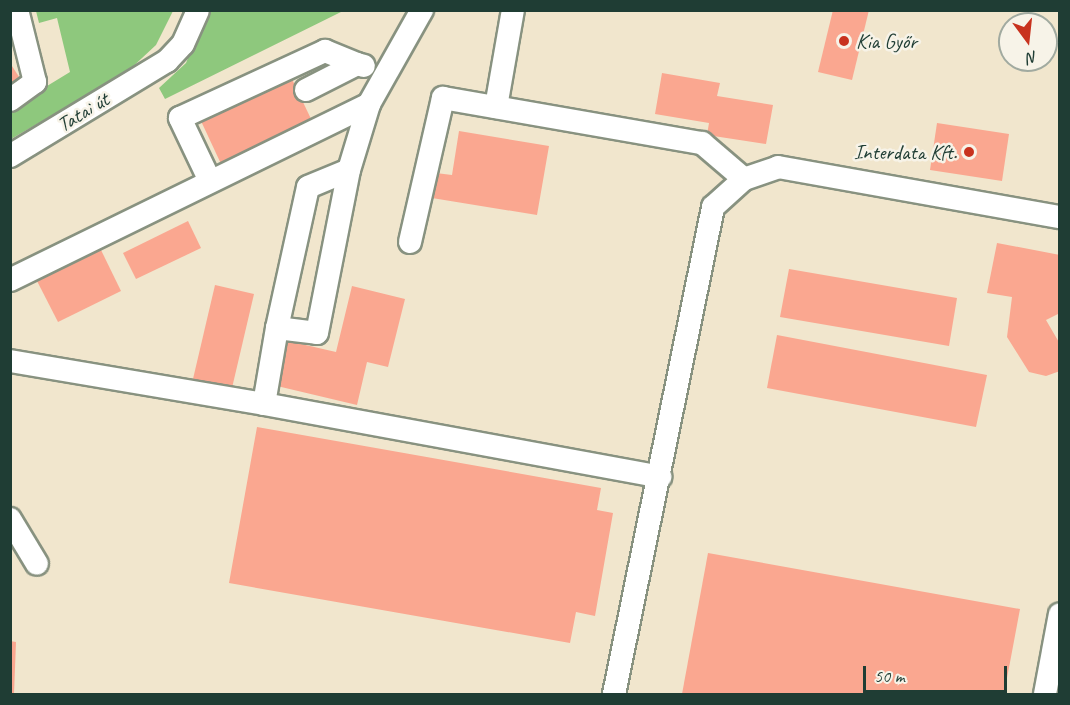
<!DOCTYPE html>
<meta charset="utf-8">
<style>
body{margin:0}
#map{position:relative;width:1070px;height:705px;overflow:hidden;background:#f1e6cd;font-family:Caveat,sans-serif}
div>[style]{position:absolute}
.green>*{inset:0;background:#8ec87d}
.building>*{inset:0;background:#faa790}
.roads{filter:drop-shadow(2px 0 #889280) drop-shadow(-2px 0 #889280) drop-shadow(0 2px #889280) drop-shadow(0 -2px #889280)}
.minor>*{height:22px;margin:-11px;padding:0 11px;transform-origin:11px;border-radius:11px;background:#fff}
.dots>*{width:16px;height:16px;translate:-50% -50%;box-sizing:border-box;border:3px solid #f7f3e8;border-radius:50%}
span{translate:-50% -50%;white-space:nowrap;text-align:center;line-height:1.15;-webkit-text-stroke:5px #f7f3e8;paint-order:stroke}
.poi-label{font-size:21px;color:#1f3d34}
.left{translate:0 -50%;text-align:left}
.right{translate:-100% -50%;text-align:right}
.street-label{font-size:21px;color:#1f3d34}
.frame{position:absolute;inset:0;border:12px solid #1f3d34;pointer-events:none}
.north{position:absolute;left:998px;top:12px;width:60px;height:60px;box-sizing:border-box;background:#f7f3e8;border:2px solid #a1aaa0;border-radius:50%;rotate:165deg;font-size:16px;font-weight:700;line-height:24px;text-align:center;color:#1f3d34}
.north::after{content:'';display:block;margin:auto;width:21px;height:27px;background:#c8321e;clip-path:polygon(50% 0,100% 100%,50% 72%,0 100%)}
.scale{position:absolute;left:863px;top:666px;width:144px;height:27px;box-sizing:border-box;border:3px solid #1f3d34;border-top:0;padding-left:8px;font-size:18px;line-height:21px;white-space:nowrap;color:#1f3d34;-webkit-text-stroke:4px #f7f3e8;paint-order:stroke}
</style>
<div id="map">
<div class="green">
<div style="clip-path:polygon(36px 11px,173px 11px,156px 45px,127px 72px,11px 139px,11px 108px,70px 72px,57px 18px,39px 23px)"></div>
<div style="clip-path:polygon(207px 11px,343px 11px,165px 99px,159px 88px,186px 63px)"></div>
</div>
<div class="building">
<div style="clip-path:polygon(833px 10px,869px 10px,852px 80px,818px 72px)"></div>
<div style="clip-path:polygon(10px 63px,25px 86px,10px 95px)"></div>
<div style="clip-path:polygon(662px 73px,720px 83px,717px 96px,773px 105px,766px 144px,707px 135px,709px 123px,655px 114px)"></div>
<div style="clip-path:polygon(291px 77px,312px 121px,222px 166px,201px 121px)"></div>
<div style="clip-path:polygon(937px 123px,1009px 134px,1002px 181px,930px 170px)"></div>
<div style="clip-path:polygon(459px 131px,549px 146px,537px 215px,432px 198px,436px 173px,452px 175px)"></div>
<div style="clip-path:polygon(188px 221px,201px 248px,136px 279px,123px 253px)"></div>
<div style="clip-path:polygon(997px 243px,1060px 255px,1060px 313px,1046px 320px,1060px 344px,1060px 371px,1046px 376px,1029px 372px,1007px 337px,1012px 297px,987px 293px)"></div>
<div style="clip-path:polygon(101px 250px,121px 291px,58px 322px,37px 281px)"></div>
<div style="clip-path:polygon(789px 269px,957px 298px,949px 346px,780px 317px)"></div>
<div style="clip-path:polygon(215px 285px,254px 294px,232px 388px,193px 379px)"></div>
<div style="clip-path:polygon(352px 286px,405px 299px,388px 367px,367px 362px,357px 405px,277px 386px,288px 341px,336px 352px)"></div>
<div style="clip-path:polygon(777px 335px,987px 375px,976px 427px,767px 388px)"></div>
<div style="clip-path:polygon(257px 427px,601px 488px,597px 510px,613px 513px,595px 616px,576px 612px,570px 643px,229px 583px)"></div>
<div style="clip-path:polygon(708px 553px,1020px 609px,1004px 694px,682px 694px)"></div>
<div style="clip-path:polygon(10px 641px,16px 642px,14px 694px,10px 694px)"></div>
</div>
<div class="roads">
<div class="minor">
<div style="left:306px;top:90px;width:57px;rotate:-27deg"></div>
<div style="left:357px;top:64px;width:7px;rotate:16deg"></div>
<div style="left:10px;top:100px;width:31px;rotate:-36deg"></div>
<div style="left:35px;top:82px;width:74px;rotate:-104deg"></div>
<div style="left:496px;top:107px;width:98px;rotate:-80.1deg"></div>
<div style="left:10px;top:156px;width:184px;rotate:-31.2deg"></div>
<div style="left:167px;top:61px;width:23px;rotate:-47deg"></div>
<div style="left:183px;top:44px;width:37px;rotate:-66deg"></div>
<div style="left:210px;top:181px;width:70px;rotate:-115.5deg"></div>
<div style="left:180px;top:118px;width:160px;rotate:-24.8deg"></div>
<div style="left:325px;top:51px;width:35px;rotate:22deg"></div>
<div style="left:410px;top:242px;width:148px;rotate:-77.1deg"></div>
<div style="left:443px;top:98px;width:263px;rotate:9.9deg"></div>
<div style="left:702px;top:143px;width:55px;rotate:40.6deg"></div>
<div style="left:10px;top:280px;width:400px;rotate:-26.1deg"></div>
<div style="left:277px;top:328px;width:144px;rotate:-77.6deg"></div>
<div style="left:308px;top:187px;width:44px;rotate:-22.5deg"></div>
<div style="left:10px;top:361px;width:258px;rotate:9.6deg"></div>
<div style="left:264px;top:404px;width:77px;rotate:-80.3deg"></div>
<div style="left:277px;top:328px;width:40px;rotate:7.1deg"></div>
<div style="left:317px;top:333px;width:166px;rotate:-78.9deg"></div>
<div style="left:349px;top:170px;width:69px;rotate:-73.1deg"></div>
<div style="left:369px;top:104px;width:108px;rotate:-60.6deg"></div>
<div style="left:264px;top:404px;width:403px;rotate:10.4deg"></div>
<div style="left:10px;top:519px;width:52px;rotate:59deg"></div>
<div style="left:614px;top:694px;width:497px;rotate:-78.5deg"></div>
<div style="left:713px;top:207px;width:42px;rotate:-42.1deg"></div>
<div style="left:744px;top:179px;width:36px;rotate:-19deg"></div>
<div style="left:778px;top:167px;width:286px;rotate:10.1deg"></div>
<div style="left:1045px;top:694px;width:81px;rotate:-79.4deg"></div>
</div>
</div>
<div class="dots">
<div style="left:844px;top:41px;background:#c8321e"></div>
<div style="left:969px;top:152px;background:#c8321e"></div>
</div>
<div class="poi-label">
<span class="left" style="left:856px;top:41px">Kia Győr</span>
<span class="right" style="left:957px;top:152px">Interdata Kft.</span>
</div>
<div class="street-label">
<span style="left:83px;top:112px;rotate:-31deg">Tatai út</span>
</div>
<div class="frame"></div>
<div class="north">N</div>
<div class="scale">50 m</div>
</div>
